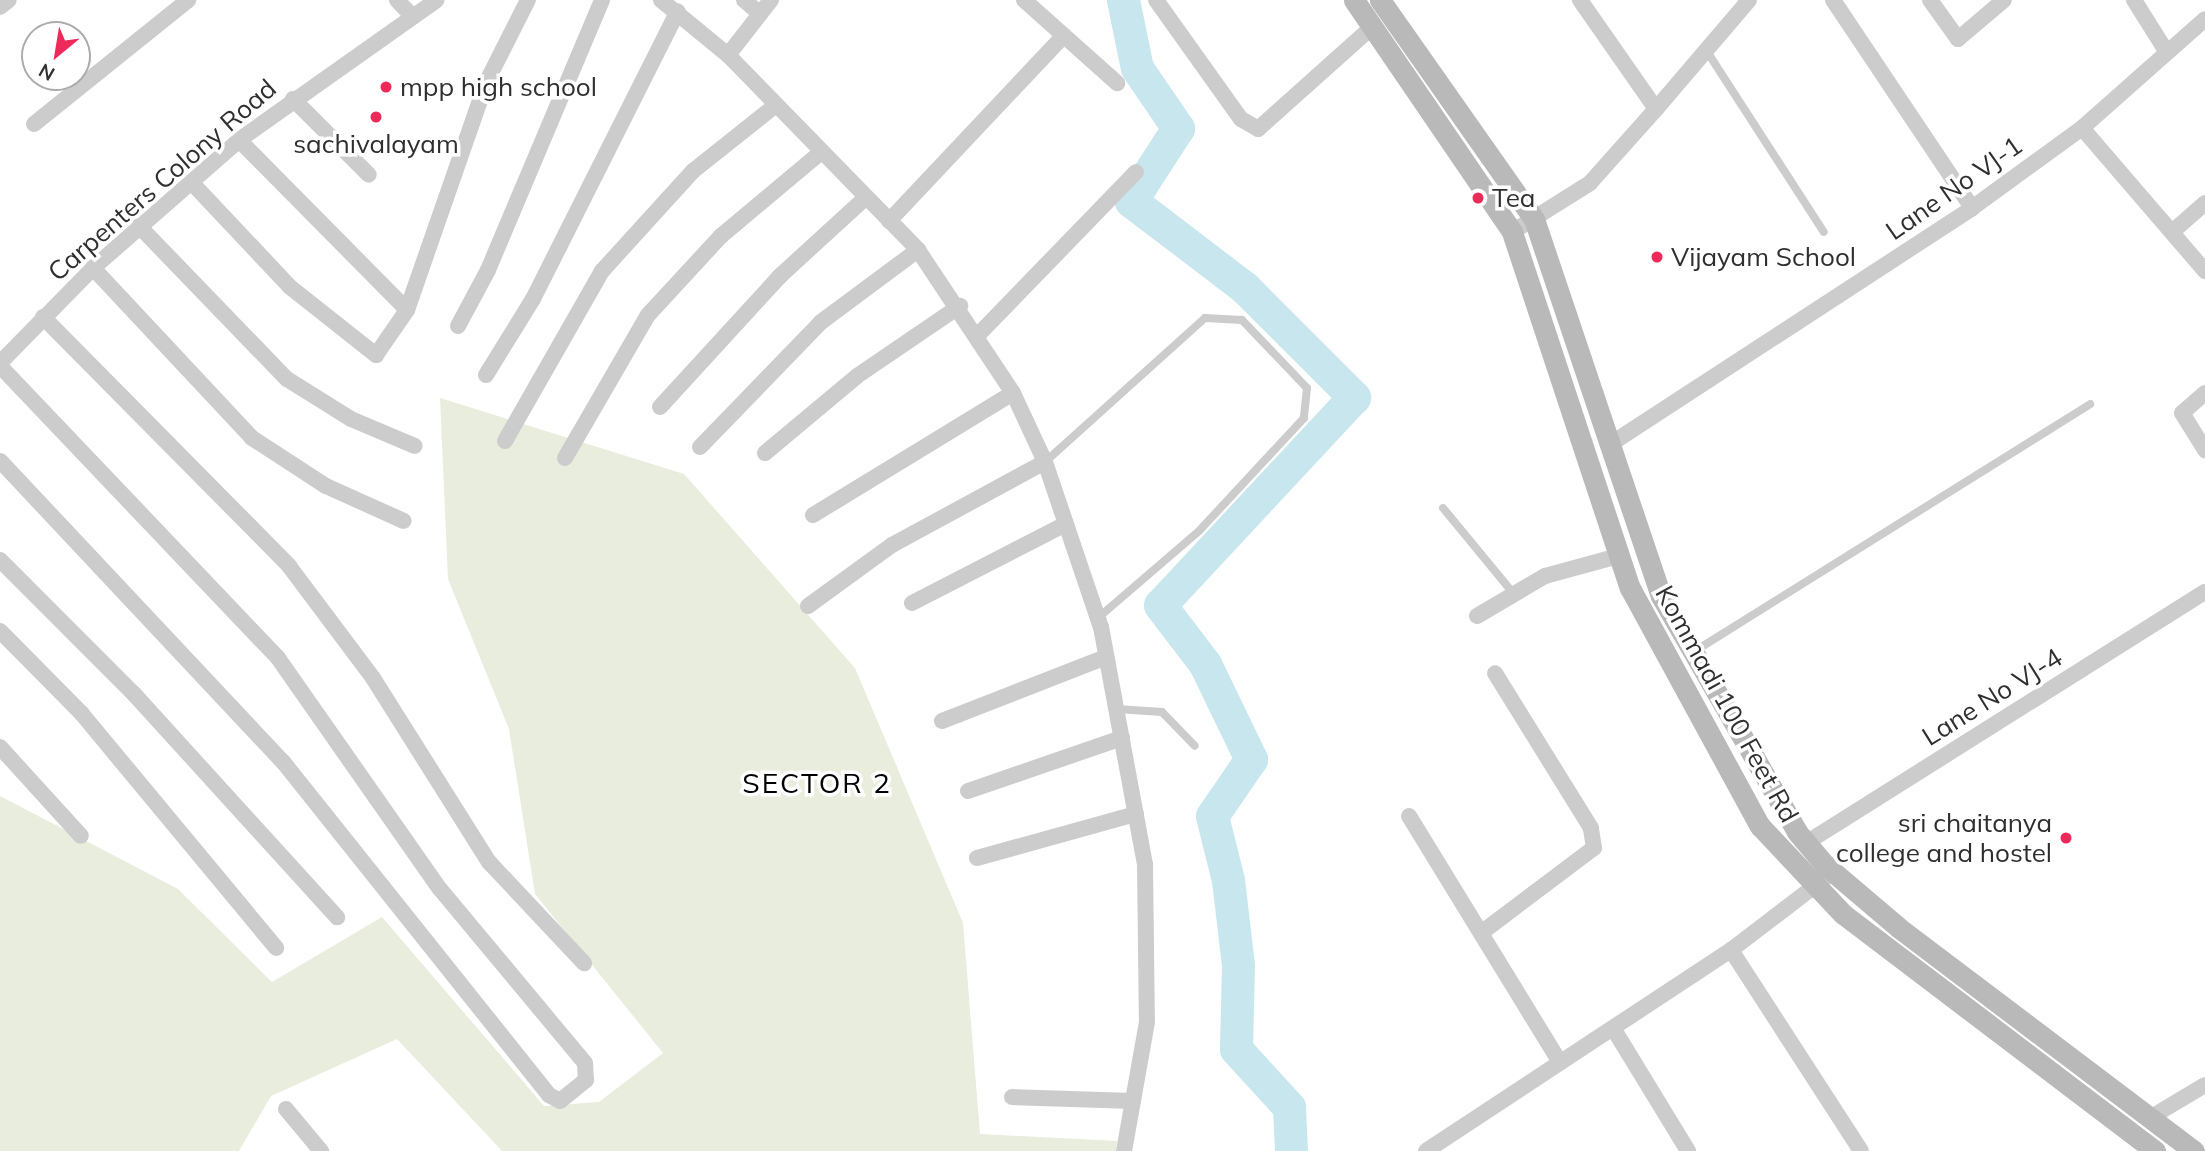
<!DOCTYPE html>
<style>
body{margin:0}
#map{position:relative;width:2205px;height:1151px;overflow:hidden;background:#fff;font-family:Mulish,sans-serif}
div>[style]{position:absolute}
.green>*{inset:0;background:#e8eddd}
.river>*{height:33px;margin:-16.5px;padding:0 16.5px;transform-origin:16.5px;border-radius:16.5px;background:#c8e6ee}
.service>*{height:8px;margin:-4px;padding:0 4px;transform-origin:4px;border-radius:4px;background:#ccc}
.minor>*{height:16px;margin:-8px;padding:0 8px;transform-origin:8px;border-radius:8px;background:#ccc}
.secondary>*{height:21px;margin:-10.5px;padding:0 10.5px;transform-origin:10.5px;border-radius:10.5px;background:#b9b9b9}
.dots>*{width:19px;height:19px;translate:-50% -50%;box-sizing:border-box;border:4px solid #fff;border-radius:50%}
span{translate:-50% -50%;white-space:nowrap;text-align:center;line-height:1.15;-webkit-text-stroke:7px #fff;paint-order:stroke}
.poi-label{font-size:26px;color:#2f2f2f}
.left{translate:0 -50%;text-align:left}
.right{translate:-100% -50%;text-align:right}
.street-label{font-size:26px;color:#2f2f2f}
.neighbourhood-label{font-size:28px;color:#000;letter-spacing:2px}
.north{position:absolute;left:21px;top:21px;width:70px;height:70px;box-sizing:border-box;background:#fff;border:2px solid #acacac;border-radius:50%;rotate:210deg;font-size:19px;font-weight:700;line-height:28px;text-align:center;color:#2f2f2f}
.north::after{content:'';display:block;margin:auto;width:24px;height:32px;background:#ee2a5b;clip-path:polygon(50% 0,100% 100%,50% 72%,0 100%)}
</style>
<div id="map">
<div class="green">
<div style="clip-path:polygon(440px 398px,684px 474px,855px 668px,963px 923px,980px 1134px,1117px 1141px,1116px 1151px,502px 1151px,397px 1039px,271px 1096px,239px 1151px,0 1151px,0 796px,178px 889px,272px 982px,382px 917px,544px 1106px,599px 1102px,663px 1053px,535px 894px,509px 729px,448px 579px)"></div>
</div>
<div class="river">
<div style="left:1123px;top:0;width:69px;rotate:78.4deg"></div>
<div style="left:1137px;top:68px;width:73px;rotate:55.7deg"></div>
<div style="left:1178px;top:128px;width:87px;rotate:122.8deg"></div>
<div style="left:1131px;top:201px;width:142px;rotate:37.3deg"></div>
<div style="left:1244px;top:287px;width:156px;rotate:45deg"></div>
<div style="left:1354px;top:397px;width:284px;rotate:133deg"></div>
<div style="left:1160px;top:605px;width:74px;rotate:52.7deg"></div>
<div style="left:1205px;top:664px;width:106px;rotate:64.2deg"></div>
<div style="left:1251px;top:759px;width:69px;rotate:124.4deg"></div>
<div style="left:1212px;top:816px;width:66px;rotate:76deg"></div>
<div style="left:1228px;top:880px;width:86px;rotate:83.3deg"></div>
<div style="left:1238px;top:965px;width:84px;rotate:91.4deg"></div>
<div style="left:1236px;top:1049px;width:79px;rotate:47.6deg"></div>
<div style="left:1289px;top:1107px;width:44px;rotate:87.4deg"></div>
</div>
<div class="service">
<div style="left:1708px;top:53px;width:213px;rotate:57.1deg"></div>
<div style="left:1045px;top:462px;width:215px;rotate:-42deg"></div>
<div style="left:1205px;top:318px;width:37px;rotate:3deg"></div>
<div style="left:1242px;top:320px;width:94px;rotate:46.3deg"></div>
<div style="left:1307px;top:388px;width:30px;rotate:96deg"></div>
<div style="left:1304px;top:418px;width:154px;rotate:132.9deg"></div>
<div style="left:1199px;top:531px;width:133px;rotate:139.3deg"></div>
<div style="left:1443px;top:508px;width:110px;rotate:50.5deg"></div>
<div style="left:1695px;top:651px;width:466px;rotate:-32deg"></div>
<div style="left:1117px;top:709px;width:45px;rotate:3.8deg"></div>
<div style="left:1162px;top:712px;width:47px;rotate:45.9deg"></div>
</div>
<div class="minor">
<div style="left:397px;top:0;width:23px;rotate:47deg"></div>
<div style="left:661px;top:0;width:87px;rotate:39.4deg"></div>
<div style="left:728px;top:55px;width:70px;rotate:-52deg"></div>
<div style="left:744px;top:0;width:21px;rotate:41deg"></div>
<div style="left:1024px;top:0;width:125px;rotate:41.7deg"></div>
<div style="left:1156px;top:0;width:146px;rotate:54.5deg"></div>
<div style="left:1241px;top:119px;width:20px;rotate:30deg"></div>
<div style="left:1258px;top:129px;width:153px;rotate:-41.8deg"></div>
<div style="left:1833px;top:0;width:250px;rotate:56.2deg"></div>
<div style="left:1930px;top:0;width:48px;rotate:54.3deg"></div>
<div style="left:1958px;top:39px;width:60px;rotate:-40.3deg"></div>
<div style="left:2134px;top:0;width:60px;rotate:57.9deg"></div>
<div style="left:0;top:7px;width:11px;rotate:-38deg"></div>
<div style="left:728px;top:55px;width:272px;rotate:45.7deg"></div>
<div style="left:918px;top:250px;width:172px;rotate:56.4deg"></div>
<div style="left:1013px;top:393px;width:76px;rotate:65.1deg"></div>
<div style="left:1045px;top:462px;width:174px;rotate:71.3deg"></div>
<div style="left:1101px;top:627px;width:242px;rotate:79.5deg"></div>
<div style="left:1145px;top:865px;width:157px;rotate:89.3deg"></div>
<div style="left:1147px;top:1022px;width:131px;rotate:100.1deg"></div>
<div style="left:293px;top:99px;width:107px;rotate:45deg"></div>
<div style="left:1656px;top:109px;width:143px;rotate:-49.5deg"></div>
<div style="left:34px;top:124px;width:198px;rotate:-38.8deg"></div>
<div style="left:2082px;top:128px;width:189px;rotate:49.3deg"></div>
<div style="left:239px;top:140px;width:239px;rotate:45.3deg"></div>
<div style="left:193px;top:184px;width:141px;rotate:46.7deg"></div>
<div style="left:290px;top:287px;width:110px;rotate:38.3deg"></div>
<div style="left:376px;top:355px;width:55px;rotate:-55.4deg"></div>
<div style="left:407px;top:310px;width:240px;rotate:-70.8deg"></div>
<div style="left:486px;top:83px;width:93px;rotate:-63.2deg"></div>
<div style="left:889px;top:221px;width:255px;rotate:-46.7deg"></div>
<div style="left:139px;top:226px;width:213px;rotate:46deg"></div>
<div style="left:287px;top:379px;width:75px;rotate:32deg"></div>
<div style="left:351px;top:419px;width:69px;rotate:22.9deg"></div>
<div style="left:1512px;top:232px;width:92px;rotate:-32.1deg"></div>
<div style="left:1590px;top:183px;width:99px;rotate:-48.3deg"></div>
<div style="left:1656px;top:109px;width:133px;rotate:-124.9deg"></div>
<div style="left:2172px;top:232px;width:44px;rotate:-41.3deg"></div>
<div style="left:93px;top:268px;width:233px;rotate:46.9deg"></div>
<div style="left:252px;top:438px;width:88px;rotate:33deg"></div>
<div style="left:326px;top:486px;width:85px;rotate:24.2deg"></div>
<div style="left:43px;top:317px;width:350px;rotate:45.3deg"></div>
<div style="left:289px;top:566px;width:140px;rotate:53.1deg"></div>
<div style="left:373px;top:678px;width:218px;rotate:57.8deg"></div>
<div style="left:489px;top:862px;width:139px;rotate:46.8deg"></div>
<div style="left:458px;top:326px;width:64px;rotate:-61.8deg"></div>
<div style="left:488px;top:270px;width:293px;rotate:-67.1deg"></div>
<div style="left:978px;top:335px;width:227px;rotate:-45.9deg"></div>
<div style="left:0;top:363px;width:133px;rotate:-45.6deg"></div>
<div style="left:93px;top:268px;width:194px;rotate:-41.2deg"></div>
<div style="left:239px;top:140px;width:242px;rotate:-35.3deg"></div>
<div style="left:0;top:366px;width:403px;rotate:46.4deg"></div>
<div style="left:278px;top:658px;width:282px;rotate:55deg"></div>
<div style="left:440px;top:889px;width:226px;rotate:50.2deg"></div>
<div style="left:585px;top:1063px;width:17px;rotate:87deg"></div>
<div style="left:586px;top:1080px;width:33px;rotate:141deg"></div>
<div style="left:560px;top:1101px;width:13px;rotate:-151deg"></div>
<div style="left:549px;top:1095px;width:426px;rotate:-128.6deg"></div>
<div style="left:283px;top:762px;width:413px;rotate:-133.2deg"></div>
<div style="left:486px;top:375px;width:89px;rotate:-58.3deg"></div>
<div style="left:533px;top:299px;width:322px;rotate:-63.3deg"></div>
<div style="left:2205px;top:393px;width:30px;rotate:139deg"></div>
<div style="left:2182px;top:413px;width:44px;rotate:58.1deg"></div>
<div style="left:660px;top:407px;width:178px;rotate:-47.5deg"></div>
<div style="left:780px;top:276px;width:115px;rotate:-42.5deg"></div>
<div style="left:505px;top:441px;width:196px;rotate:-60.3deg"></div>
<div style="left:602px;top:271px;width:135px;rotate:-47.7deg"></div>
<div style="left:693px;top:171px;width:106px;rotate:-38.5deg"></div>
<div style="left:1609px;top:445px;width:434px;rotate:-33.1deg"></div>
<div style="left:1972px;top:208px;width:136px;rotate:-36deg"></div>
<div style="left:2082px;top:128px;width:164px;rotate:-41.5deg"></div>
<div style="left:700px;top:447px;width:174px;rotate:-45.9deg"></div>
<div style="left:821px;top:322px;width:121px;rotate:-36.6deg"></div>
<div style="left:765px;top:453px;width:120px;rotate:-39.9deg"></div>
<div style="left:857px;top:376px;width:125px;rotate:-34.2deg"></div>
<div style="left:565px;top:458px;width:165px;rotate:-59.9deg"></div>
<div style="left:648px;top:315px;width:108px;rotate:-47.3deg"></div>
<div style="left:721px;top:236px;width:131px;rotate:-40deg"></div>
<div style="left:813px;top:515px;width:234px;rotate:-31.4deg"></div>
<div style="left:0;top:560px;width:190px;rotate:45deg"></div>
<div style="left:134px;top:694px;width:302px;rotate:47.7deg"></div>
<div style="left:912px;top:603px;width:173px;rotate:-27.2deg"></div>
<div style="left:808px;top:606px;width:104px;rotate:-36deg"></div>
<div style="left:892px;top:545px;width:174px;rotate:-28.5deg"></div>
<div style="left:1477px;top:616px;width:79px;rotate:-30.5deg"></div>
<div style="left:1545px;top:576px;width:76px;rotate:-15.3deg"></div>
<div style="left:0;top:631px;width:117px;rotate:45.3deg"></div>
<div style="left:82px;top:714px;width:304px;rotate:50.3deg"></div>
<div style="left:942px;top:721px;width:176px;rotate:-21.3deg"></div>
<div style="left:0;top:747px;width:120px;rotate:47.7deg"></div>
<div style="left:968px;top:791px;width:163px;rotate:-19deg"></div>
<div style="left:1409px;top:816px;width:289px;rotate:58.5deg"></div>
<div style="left:1806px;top:843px;width:471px;rotate:-32.2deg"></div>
<div style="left:977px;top:858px;width:165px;rotate:-15.5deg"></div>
<div style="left:1481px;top:933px;width:141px;rotate:-37deg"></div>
<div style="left:1594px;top:848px;width:20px;rotate:-99deg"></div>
<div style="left:1591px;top:828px;width:182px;rotate:-121.8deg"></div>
<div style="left:1731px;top:950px;width:239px;rotate:57.1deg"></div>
<div style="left:1613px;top:1028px;width:144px;rotate:58.6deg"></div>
<div style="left:1012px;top:1097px;width:121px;rotate:1.9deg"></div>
<div style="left:286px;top:1109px;width:55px;rotate:50.2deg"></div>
<div style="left:2148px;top:1119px;width:66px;rotate:-30.8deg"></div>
<div style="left:1426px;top:1151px;width:365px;rotate:-33.4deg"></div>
<div style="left:1731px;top:950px;width:128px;rotate:-37.4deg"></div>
</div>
<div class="secondary">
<div style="left:1354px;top:0;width:281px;rotate:55.7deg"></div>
<div style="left:1512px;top:232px;width:375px;rotate:71.7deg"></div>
<div style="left:1630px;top:588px;width:271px;rotate:61.4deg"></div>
<div style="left:1760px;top:826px;width:121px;rotate:46.7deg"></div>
<div style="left:1843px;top:914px;width:392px;rotate:37.2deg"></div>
<div style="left:1380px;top:0;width:268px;rotate:54.9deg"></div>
<div style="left:1534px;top:219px;width:398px;rotate:71.4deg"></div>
<div style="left:1661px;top:596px;width:272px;rotate:60deg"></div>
<div style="left:1797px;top:832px;width:43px;rotate:49.7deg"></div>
<div style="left:1825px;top:865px;width:97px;rotate:40.4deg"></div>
<div style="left:1899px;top:928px;width:370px;rotate:37.1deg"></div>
</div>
<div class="dots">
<div style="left:386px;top:87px;background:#ee2a5b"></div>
<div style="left:376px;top:117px;background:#ee2a5b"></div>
<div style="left:1478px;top:198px;background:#ee2a5b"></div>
<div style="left:1657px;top:257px;background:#ee2a5b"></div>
<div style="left:2066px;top:838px;background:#ee2a5b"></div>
</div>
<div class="poi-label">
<span class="left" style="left:400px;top:87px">mpp high school</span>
<span style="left:376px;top:144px">sachivalayam</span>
<span class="left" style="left:1492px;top:198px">Tea</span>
<span class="left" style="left:1671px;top:257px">Vijayam School</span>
<span class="right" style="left:2052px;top:838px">sri chaitanya<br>college and hostel</span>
</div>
<div class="street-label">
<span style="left:162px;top:180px;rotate:-41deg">Carpenters Colony Road</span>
<span style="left:1954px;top:188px;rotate:-35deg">Lane No VJ-1</span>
<span style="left:1992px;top:697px;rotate:-32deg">Lane No VJ-4</span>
<span style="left:1727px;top:704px;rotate:61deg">Kommadi 100 Feet Rd</span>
</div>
<div class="neighbourhood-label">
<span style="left:817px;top:783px">SECTOR 2</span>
</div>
<div class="north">N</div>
</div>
